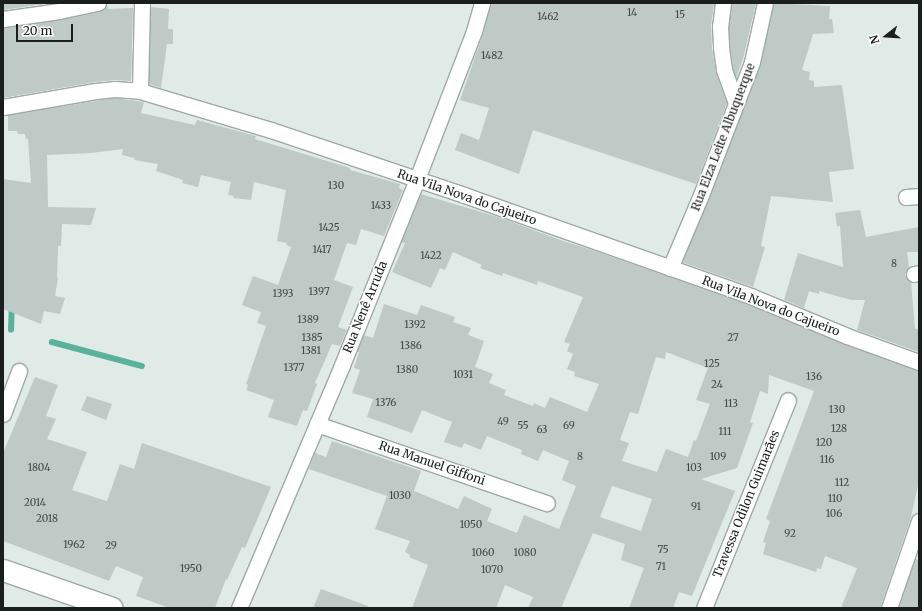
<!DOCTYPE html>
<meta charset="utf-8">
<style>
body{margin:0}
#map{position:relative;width:922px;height:611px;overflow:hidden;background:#e0eae6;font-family:Merriweather,serif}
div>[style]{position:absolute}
.stream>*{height:5.5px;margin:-2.75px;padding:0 2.75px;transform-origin:2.75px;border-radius:2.75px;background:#59b299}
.building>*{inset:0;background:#bfc9c5}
.roads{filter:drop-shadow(1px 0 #9fa9a5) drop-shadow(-1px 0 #9fa9a5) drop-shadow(0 1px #9fa9a5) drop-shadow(0 -1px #9fa9a5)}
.street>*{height:15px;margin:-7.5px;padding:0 7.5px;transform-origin:7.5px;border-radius:7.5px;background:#fff}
.secondary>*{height:21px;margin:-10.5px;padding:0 10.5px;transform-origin:10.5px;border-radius:10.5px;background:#fff}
span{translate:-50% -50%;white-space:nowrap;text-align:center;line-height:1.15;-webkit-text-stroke:3px #fff;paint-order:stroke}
.number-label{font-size:10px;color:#434947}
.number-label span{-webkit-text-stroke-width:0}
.street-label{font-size:12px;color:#1a1e1d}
.frame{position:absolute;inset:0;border:4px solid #1a1e1d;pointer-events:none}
.north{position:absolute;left:866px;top:16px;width:40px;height:40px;-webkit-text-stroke:3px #fff;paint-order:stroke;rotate:253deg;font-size:11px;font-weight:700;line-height:16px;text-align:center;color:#1a1e1d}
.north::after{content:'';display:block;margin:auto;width:14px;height:18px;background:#1a1e1d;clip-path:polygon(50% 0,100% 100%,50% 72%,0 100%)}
.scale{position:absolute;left:16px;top:24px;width:57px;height:18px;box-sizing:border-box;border:2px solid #1a1e1d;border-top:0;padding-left:5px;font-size:12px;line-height:14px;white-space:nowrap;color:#1a1e1d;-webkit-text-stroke:3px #fff;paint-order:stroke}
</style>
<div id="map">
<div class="stream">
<div style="left:11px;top:330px;width:23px;rotate:-88deg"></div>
<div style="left:52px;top:342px;width:93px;rotate:14.9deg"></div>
</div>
<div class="building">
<div style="clip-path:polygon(3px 3px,51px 3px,3px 10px)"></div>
<div style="clip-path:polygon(107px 3px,108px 9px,133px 8px,131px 81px,115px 80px,95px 82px,3px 98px,3px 28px,60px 20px,100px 12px,104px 9px)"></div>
<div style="clip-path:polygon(491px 3px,714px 3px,711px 25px,712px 49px,716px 73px,727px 103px,696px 184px,533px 130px,519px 174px,455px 150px,461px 133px,479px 140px,489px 108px,460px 100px,483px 34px)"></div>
<div style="clip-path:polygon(732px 3px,756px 3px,743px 59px,736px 78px,733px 68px,730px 47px,729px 26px)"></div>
<div style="clip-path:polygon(774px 3px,830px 6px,829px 19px,832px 19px,834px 33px,813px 34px,802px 70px,810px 72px,809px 80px,814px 81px,814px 87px,842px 85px,854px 169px,829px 172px,833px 202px,771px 196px,761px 246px,765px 247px,753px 287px,682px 262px,709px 198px,760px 65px)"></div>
<div style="clip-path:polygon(151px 7px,169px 9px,168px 29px,173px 29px,173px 44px,167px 44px,161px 88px,149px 84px)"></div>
<div style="clip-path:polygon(114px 98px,144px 102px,141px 113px,195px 125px,197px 120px,256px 136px,255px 139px,350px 168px,350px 170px,400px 184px,399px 188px,403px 190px,384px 236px,361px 229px,356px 245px,347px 243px,334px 280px,353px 287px,338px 327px,347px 330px,340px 346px,332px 344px,315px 383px,317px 384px,307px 411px,303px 410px,297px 426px,268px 417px,274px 400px,246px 390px,248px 385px,246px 384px,266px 326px,257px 323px,261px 312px,242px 305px,253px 276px,278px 285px,291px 247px,286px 245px,287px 243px,277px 241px,286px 190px,254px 182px,251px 200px,233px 198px,234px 196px,228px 195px,231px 182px,201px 175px,198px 187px,182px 183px,183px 180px,156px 171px,158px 164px,134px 160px,135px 158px,122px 155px,123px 149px,91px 153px,47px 155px,48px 207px,96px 208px,91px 225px,62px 224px,61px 246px,58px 246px,57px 278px,58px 278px,55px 296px,65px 298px,60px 314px,44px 311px,41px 324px,3px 309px,3px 179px,31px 183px,28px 139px,26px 139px,25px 134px,18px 134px,17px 131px,8px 131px,8px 115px)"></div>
<div style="clip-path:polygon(evenodd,421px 194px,501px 218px,563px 241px,586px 248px,750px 305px,844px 344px,919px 371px,919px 481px,911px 517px,880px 608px,841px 608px,857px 568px,825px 556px,821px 569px,817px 568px,816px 572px,763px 554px,766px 543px,763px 542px,770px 521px,766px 519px,814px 391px,769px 375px,768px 394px,760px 391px,750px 422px,753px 423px,737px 468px,701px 479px,735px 491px,692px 596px,679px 592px,673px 608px,629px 608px,644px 568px,621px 560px,625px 544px,593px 533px,561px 608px,528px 608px,533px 597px,505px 585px,496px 608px,412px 608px,428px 565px,409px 557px,410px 555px,405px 552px,410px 541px,375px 529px,387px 496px,309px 469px,315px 453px,326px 457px,332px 441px,421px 471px,414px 491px,458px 509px,464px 496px,492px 509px,487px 521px,517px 533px,524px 515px,559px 529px,576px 486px,562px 480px,569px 461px,543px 450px,538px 461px,521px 454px,522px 450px,487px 436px,481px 450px,464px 443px,462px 448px,444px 442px,452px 422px,422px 410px,412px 433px,367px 417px,373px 399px,352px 393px,360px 370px,354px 368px,359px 352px,357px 351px,364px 335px,373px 338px,384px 304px,417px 315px,421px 305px,455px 317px,453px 322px,471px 328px,468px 335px,484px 341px,475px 367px,493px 374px,489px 383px,506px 390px,504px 395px,533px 406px,534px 403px,545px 408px,550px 397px,587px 412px,599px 384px,574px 376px,575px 372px,567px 369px,573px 354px,567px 351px,570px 344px,564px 342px,583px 297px,538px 281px,537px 285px,503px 273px,502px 276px,480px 268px,482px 265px,453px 252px,445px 270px,440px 268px,431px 288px,392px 272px,405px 243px,401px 242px,421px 194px,666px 352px,708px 368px,696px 400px,710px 404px,696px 441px,694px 440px,688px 457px,666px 449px,657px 472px,622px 461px,629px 443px,620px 440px,630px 412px,638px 414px,656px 357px,665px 359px,666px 352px,421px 194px,612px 486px,652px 499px,641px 531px,600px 517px,612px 486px)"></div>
<div style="clip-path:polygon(860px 210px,866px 237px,919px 227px,919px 252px,907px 252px,909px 267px,905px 275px,911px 282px,915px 329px,919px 329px,919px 352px,857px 330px,865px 300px,851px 300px,819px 291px,819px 294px,809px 291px,804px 308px,784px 300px,798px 253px,843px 267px,840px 226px,837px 226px,835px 213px)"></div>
<div style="clip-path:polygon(35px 377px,58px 385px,46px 416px,56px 419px,47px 439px,87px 452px,72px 490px,107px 501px,120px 464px,134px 469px,142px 443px,271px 487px,245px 548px,242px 547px,227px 580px,226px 579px,215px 608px,170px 608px,136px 596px,143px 577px,116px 566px,109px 581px,3px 541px,3px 453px)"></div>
<div style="clip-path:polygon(87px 396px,112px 404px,106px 420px,81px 410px)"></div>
<div style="clip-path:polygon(915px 559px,919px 560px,919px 608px,899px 608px)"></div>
<div style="clip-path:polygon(321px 589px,368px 606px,367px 608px,313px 608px)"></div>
</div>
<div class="roads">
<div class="street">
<div style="left:723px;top:3px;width:23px;rotate:97deg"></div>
<div style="left:720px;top:26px;width:22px;rotate:87deg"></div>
<div style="left:721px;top:48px;width:22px;rotate:82deg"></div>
<div style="left:724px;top:70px;width:35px;rotate:70deg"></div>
<div style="left:3px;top:19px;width:57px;rotate:-8.1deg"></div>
<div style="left:59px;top:11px;width:40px;rotate:-12deg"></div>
<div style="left:140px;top:91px;width:88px;rotate:-88.7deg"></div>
<div style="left:3px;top:107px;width:94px;rotate:-9.8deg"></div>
<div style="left:96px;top:91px;width:18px;rotate:-6deg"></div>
<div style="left:114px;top:89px;width:26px;rotate:4deg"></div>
<div style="left:140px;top:91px;width:137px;rotate:16.6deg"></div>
<div style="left:271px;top:130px;width:204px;rotate:18.6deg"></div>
<div style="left:464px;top:195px;width:306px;rotate:19.4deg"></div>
<div style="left:753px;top:297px;width:102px;rotate:22.5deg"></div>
<div style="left:847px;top:336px;width:77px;rotate:19.9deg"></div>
<div style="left:906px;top:197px;width:13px;rotate:-4deg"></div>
<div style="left:670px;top:268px;width:79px;rotate:-67deg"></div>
<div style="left:701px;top:195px;width:142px;rotate:-69deg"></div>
<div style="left:752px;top:62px;width:60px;rotate:-77.6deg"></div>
<div style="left:914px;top:274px;width:5px;rotate:-11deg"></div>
<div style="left:3px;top:414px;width:46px;rotate:-69.6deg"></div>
<div style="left:317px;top:424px;width:243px;rotate:19deg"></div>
<div style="left:239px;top:608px;width:264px;rotate:-67deg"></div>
<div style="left:342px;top:365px;width:201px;rotate:-68deg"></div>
<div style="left:417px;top:179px;width:159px;rotate:-68.9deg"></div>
<div style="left:474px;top:31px;width:29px;rotate:-74deg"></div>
<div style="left:704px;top:608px;width:224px;rotate:-68deg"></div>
<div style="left:889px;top:608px;width:92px;rotate:-71deg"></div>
</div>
<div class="secondary">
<div style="left:3px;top:570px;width:115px;rotate:19.2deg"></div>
</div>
</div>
<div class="number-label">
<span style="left:632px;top:13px">14</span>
<span style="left:680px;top:15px">15</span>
<span style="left:548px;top:17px">1462</span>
<span style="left:492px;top:56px">1482</span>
<span style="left:336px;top:186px">130</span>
<span style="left:381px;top:206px">1433</span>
<span style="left:329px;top:228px">1425</span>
<span style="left:322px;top:250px">1417</span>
<span style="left:431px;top:256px">1422</span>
<span style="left:894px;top:264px">8</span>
<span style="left:319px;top:292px">1397</span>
<span style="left:283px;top:294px">1393</span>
<span style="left:308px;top:320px">1389</span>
<span style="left:415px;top:325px">1392</span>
<span style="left:312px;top:338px">1385</span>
<span style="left:733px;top:338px">27</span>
<span style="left:411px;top:346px">1386</span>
<span style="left:311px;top:351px">1381</span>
<span style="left:712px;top:364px">125</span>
<span style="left:294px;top:368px">1377</span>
<span style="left:407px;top:370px">1380</span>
<span style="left:463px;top:375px">1031</span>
<span style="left:814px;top:377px">136</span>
<span style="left:717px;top:385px">24</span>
<span style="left:386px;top:403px">1376</span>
<span style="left:731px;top:404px">113</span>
<span style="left:837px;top:410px">130</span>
<span style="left:503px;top:422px">49</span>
<span style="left:523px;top:426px">55</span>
<span style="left:569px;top:426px">69</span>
<span style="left:839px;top:429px">128</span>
<span style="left:542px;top:430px">63</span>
<span style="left:725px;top:432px">111</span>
<span style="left:824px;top:443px">120</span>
<span style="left:580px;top:457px">8</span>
<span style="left:718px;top:457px">109</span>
<span style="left:827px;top:460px">116</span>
<span style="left:39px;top:468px">1804</span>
<span style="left:694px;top:468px">103</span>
<span style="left:842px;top:483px">112</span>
<span style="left:400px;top:496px">1030</span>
<span style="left:835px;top:499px">110</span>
<span style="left:35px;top:503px">2014</span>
<span style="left:696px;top:507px">91</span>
<span style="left:834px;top:514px">106</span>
<span style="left:47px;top:519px">2018</span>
<span style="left:471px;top:525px">1050</span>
<span style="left:790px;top:534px">92</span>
<span style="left:74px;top:545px">1962</span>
<span style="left:111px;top:546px">29</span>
<span style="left:663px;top:550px">75</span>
<span style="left:483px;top:553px">1060</span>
<span style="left:525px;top:553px">1080</span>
<span style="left:661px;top:567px">71</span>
<span style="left:191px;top:569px">1950</span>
<span style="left:492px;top:570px">1070</span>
</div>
<div class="street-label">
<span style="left:723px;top:137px;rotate:-69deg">Rua Elza Leite Albuquerque</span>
<span style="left:467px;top:197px;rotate:19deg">Rua Vila Nova do Cajueiro</span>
<span style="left:771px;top:306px;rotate:21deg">Rua Vila Nova do Cajueiro</span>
<span style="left:365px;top:307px;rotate:-68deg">Rua Nenê Arruda</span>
<span style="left:432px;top:463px;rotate:19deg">Rua Manuel Giffoni</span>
<span style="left:746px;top:504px;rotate:-68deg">Travessa Odilon Guimarães</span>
</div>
<div class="frame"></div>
<div class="north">N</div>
<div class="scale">20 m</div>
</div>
